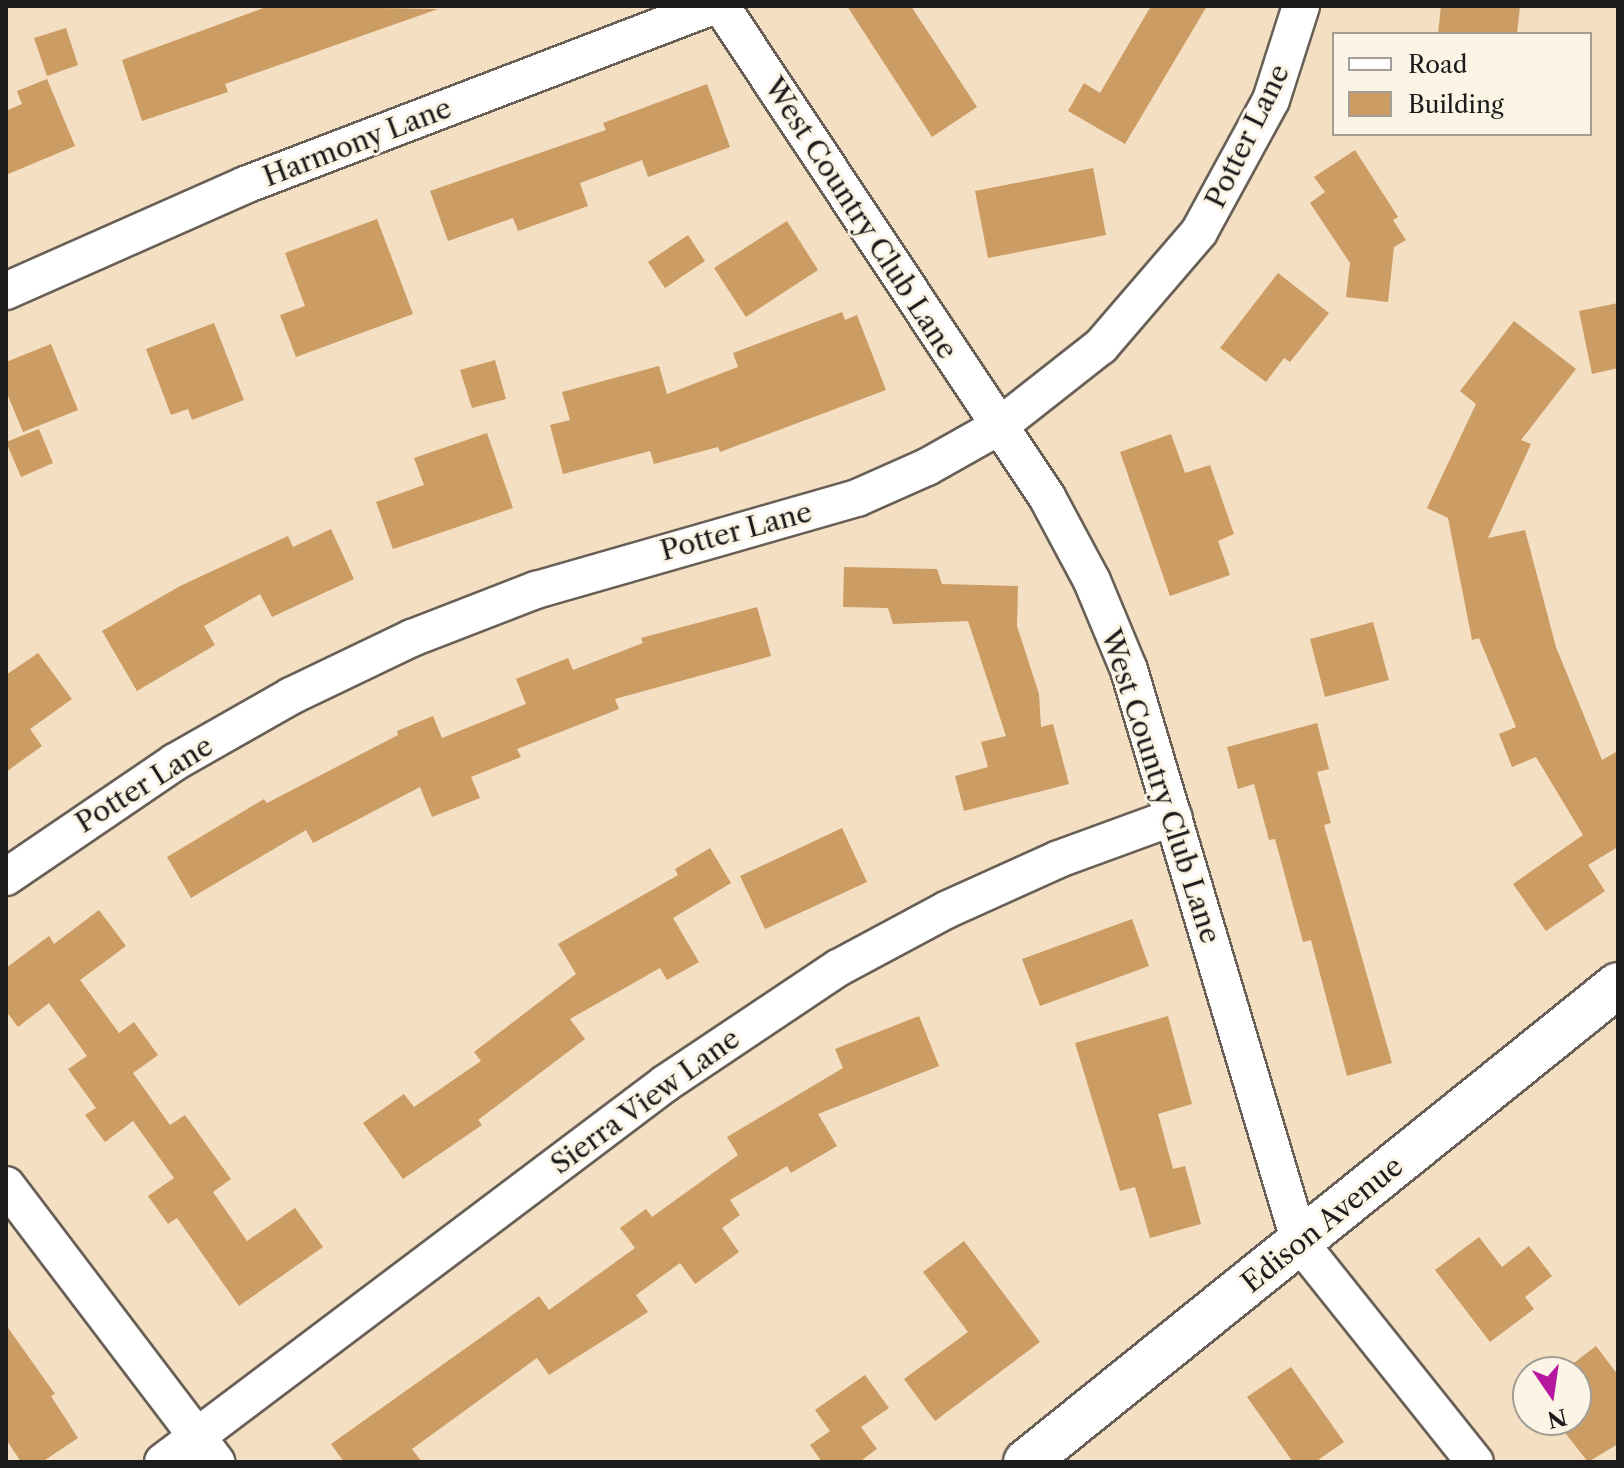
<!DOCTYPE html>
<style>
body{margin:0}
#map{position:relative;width:1624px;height:1468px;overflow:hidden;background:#f5dfc2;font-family:"Libre Caslon Text",serif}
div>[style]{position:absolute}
.building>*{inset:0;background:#cb9c64}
.roads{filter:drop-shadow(2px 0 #686056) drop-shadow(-2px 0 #686056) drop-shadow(0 2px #686056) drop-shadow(0 -2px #686056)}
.minor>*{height:36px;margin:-18px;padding:0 18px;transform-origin:18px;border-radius:18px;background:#fff}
.tertiary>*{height:44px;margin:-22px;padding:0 22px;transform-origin:22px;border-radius:22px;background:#fff}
span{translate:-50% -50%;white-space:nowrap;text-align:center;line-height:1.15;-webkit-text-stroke:6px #fcf5e5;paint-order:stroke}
.street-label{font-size:28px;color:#1c1c1c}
.frame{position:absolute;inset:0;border:8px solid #1c1c1c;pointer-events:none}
.legend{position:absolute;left:1332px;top:32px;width:260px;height:104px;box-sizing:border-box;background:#fcf5e5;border:2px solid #a29e95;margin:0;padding:10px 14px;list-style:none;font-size:24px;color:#1c1c1c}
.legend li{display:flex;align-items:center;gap:16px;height:40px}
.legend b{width:40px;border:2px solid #a29e95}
.north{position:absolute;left:1512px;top:1356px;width:80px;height:80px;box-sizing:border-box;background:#fcf5e5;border:2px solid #a29e95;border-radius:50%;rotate:167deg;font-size:22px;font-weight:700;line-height:32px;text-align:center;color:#1c1c1c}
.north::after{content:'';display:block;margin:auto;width:28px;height:36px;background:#b5179e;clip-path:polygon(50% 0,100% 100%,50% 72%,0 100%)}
</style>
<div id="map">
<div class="building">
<div style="clip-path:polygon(269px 6px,438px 9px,225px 84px,228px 92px,142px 121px,122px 60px)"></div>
<div style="clip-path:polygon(847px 6px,911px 6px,977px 107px,932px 137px)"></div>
<div style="clip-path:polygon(1151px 6px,1207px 6px,1125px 144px,1068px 111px,1084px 83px,1100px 93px)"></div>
<div style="clip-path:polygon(1441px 6px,1520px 6px,1517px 34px,1438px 34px)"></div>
<div style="clip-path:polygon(66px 28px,78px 65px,47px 76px,34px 38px)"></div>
<div style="clip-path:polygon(47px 79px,75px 146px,6px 175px,6px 111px,22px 104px,17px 91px)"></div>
<div style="clip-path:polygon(707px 84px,730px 147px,648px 177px,642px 160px,580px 183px,588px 206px,518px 231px,513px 218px,448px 241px,430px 191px,606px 130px,603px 123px)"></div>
<div style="clip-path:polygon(1355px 150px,1398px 217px,1393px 220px,1406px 240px,1394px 247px,1388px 302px,1346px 297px,1350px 263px,1310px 203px,1325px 192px,1314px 177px)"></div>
<div style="clip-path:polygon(1093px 168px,1106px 235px,988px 258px,975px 191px)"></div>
<div style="clip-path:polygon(377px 219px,413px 314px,296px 357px,280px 315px,305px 306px,285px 253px)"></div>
<div style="clip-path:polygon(787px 221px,818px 270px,746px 317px,714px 268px)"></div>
<div style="clip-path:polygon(688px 235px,705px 261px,665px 288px,648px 262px)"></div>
<div style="clip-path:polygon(1278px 273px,1329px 313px,1290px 362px,1284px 358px,1266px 382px,1220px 348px)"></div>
<div style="clip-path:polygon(1618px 303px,1618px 368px,1592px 374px,1579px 311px)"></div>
<div style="clip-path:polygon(842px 312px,845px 320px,857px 315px,886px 390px,720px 452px,718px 447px,654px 464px,650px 451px,563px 474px,550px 425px,570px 420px,562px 392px,659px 366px,667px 394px,738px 367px,733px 353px)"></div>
<div style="clip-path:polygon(1514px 321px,1576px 369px,1521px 440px,1531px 444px,1488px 538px,1525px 530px,1556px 647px,1602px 760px,1618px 751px,1618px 847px,1588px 865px,1605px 891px,1546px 931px,1513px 884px,1583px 835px,1536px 757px,1512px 767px,1499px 734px,1516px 727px,1479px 638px,1472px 640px,1448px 518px,1427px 508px,1476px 404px,1460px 391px)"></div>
<div style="clip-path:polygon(214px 323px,244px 400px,192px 420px,188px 409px,171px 415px,146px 349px)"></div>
<div style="clip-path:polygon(51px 344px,78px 410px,23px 432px,6px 391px,6px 362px)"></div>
<div style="clip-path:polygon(495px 360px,506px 399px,472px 408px,460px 370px)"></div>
<div style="clip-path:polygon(39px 429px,53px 463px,21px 477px,6px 442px)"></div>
<div style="clip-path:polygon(487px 433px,513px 508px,393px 549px,376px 502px,424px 485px,414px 458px)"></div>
<div style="clip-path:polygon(1171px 434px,1185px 473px,1210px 465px,1234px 534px,1218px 541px,1230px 575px,1170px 596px,1120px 452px)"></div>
<div style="clip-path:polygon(331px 529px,354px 579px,272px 617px,260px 594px,204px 626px,215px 645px,137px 691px,102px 631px,180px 586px,288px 536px,293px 547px)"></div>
<div style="clip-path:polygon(844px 567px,937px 569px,942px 584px,1018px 586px,1017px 626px,1039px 694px,1041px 727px,1053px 724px,1069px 784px,964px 811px,955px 776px,988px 767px,981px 742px,1006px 736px,968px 621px,893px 624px,888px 608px,843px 607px)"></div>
<div style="clip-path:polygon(757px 607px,771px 656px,615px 699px,619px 709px,517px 749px,521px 757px,471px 777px,480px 798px,432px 817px,420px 787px,313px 843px,306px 830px,191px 898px,167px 857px,264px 799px,267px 803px,398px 735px,397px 731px,433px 716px,442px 738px,526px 704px,516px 679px,568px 658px,573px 670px,643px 643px,641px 638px)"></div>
<div style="clip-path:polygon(1373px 622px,1389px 680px,1325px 697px,1310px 639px)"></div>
<div style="clip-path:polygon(38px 653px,72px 699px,30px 729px,42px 746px,6px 772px,6px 675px)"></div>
<div style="clip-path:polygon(1317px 723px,1329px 769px,1317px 772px,1331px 823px,1324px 825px,1392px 1063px,1347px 1076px,1311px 940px,1303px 942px,1275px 839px,1269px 840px,1254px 784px,1238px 789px,1227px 747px)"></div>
<div style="clip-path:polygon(842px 828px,867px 882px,765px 929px,740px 876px)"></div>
<div style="clip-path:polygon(710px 848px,731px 883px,673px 918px,699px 962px,667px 980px,660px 968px,570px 1019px,585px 1039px,478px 1120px,482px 1125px,403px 1179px,363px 1123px,404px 1094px,414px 1107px,481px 1061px,474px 1052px,576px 974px,558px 944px,678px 875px,675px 869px)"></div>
<div style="clip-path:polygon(99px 910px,126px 946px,80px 980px,119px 1033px,134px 1022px,158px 1055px,133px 1073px,170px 1125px,185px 1115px,231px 1179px,213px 1192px,247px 1241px,295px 1208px,323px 1247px,239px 1306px,177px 1218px,168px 1224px,148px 1196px,174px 1178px,133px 1121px,105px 1142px,85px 1115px,96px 1108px,68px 1069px,87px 1056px,49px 1003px,18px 1027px,6px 1011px,6px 968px,49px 936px,54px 944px)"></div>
<div style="clip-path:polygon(1132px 919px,1149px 966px,1040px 1006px,1022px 959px)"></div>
<div style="clip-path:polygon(919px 1016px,939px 1066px,818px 1114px,837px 1146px,791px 1173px,787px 1166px,730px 1200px,740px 1215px,722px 1228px,739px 1252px,695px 1284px,680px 1263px,636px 1295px,648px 1312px,549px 1375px,537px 1358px,412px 1449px,422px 1462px,344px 1462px,331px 1444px,539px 1296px,549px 1310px,635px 1248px,620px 1228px,646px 1209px,652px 1217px,738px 1155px,727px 1137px,843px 1068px,835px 1049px)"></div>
<div style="clip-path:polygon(1168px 1016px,1192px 1104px,1158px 1114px,1173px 1169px,1185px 1166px,1201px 1224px,1150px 1238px,1135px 1187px,1120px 1191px,1075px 1043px)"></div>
<div style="clip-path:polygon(1479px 1237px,1502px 1267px,1529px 1246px,1552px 1276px,1525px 1297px,1534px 1309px,1490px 1342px,1435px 1270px)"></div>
<div style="clip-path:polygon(964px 1241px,1040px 1342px,935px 1421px,904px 1379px,968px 1332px,923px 1272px)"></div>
<div style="clip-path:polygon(6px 1325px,55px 1394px,51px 1396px,78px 1438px,42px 1462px,21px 1462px,6px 1439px)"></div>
<div style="clip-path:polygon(1596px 1346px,1618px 1375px,1618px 1444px,1588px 1462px,1555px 1420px,1576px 1420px,1576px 1372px,1562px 1372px)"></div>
<div style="clip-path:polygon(1291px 1367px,1344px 1442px,1315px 1462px,1293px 1462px,1247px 1397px)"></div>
<div style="clip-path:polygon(865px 1375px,889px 1408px,861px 1427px,877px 1449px,859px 1462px,822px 1462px,810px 1445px,830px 1431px,815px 1410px)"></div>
</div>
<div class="roads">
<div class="minor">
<div style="left:721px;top:6px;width:589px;rotate:56.42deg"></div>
<div style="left:1047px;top:497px;width:95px;rotate:61.8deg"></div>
<div style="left:1092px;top:581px;width:96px;rotate:67.4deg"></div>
<div style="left:1129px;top:670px;width:598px;rotate:73.38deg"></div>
<div style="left:1300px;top:1243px;width:280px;rotate:51.4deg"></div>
<div style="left:6px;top:291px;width:261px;rotate:-23.9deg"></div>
<div style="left:245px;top:185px;width:501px;rotate:-20.93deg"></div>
<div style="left:6px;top:877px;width:204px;rotate:-34.2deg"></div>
<div style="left:175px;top:762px;width:133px;rotate:-29.6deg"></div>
<div style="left:291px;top:696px;width:134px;rotate:-25.6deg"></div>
<div style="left:412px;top:638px;width:133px;rotate:-21.2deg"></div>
<div style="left:536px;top:590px;width:334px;rotate:-16deg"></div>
<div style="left:857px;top:498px;width:77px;rotate:-23.9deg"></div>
<div style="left:927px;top:467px;width:81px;rotate:-29.4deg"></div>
<div style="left:998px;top:427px;width:131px;rotate:-38.2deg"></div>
<div style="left:1101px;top:346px;width:150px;rotate:-49.3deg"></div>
<div style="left:1199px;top:232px;width:150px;rotate:-61.4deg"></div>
<div style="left:1271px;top:100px;width:99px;rotate:-72.3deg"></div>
<div style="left:6px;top:1185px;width:348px;rotate:52.8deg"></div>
<div style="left:163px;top:1462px;width:630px;rotate:-37deg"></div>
<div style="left:666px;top:1083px;width:207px;rotate:-33.8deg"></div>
<div style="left:838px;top:968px;width:123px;rotate:-28.2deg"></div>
<div style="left:946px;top:910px;width:124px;rotate:-24.3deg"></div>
<div style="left:1059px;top:859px;width:122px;rotate:-20.1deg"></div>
</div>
<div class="tertiary">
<div style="left:1026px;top:1462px;width:760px;rotate:-38.86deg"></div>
</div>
</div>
<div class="street-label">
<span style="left:1247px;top:136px;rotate:-64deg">Potter Lane</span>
<span style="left:357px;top:142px;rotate:-21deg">Harmony Lane</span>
<span style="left:861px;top:218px;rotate:57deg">West Country Club Lane</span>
<span style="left:736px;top:531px;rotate:-15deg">Potter Lane</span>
<span style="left:144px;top:784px;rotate:-32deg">Potter Lane</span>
<span style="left:1161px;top:786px;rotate:72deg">West Country Club Lane</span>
<span style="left:645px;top:1101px;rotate:-36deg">Sierra View Lane</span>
<span style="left:1322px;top:1224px;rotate:-39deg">Edison Avenue</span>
</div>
<div class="frame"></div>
<ul class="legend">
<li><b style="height:10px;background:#fff"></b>Road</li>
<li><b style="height:22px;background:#cb9c64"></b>Building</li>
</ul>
<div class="north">N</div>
</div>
